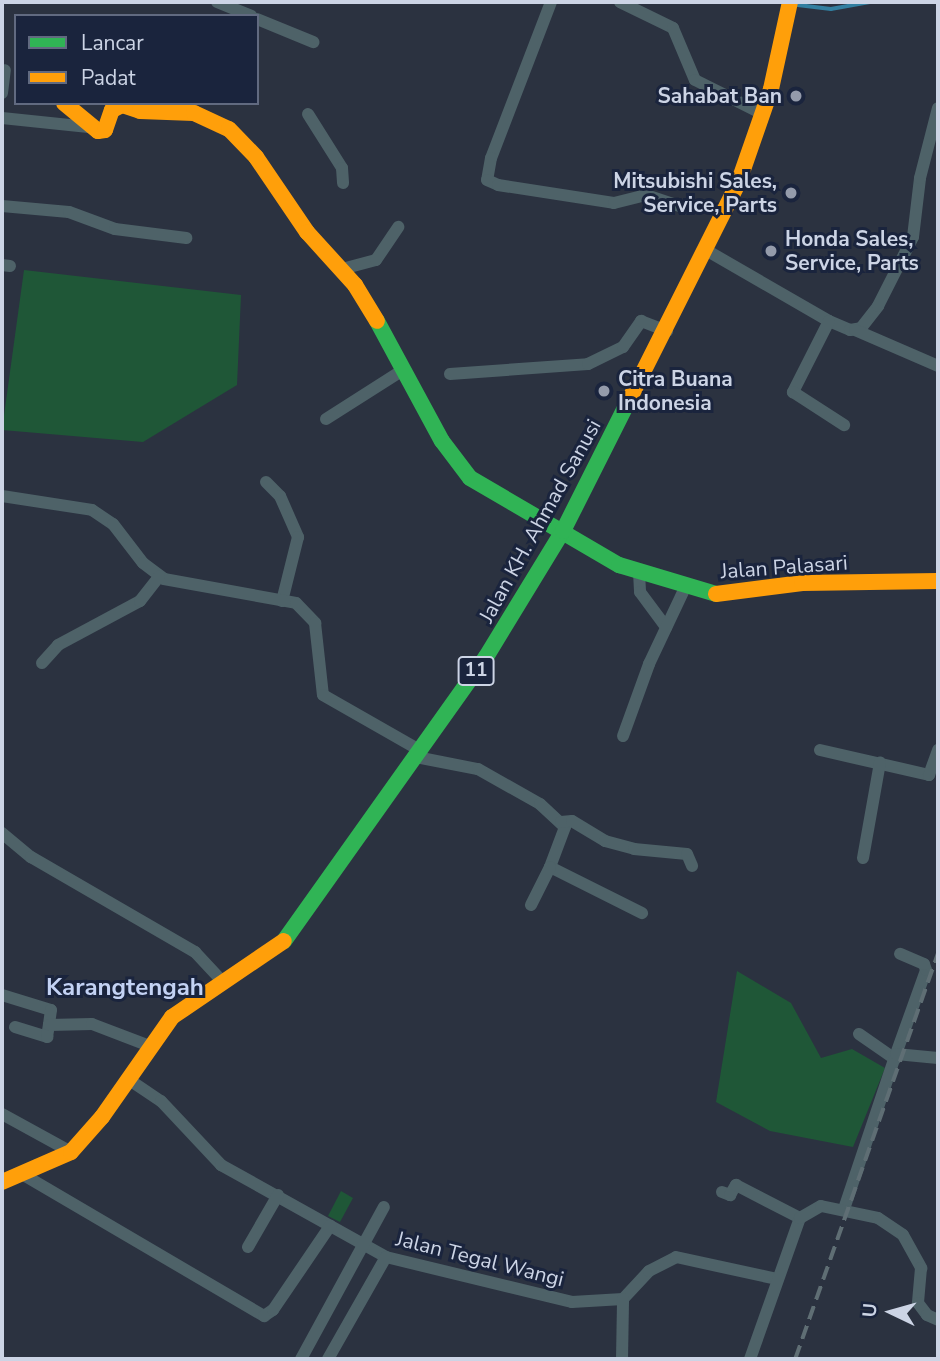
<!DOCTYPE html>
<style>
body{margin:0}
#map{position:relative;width:940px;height:1361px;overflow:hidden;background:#2b3240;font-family:"Nunito Sans",sans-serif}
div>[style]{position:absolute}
.green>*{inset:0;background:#1f5737}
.stream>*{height:3.5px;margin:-1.75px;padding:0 1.75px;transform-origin:1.75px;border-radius:1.75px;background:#327fa0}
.street>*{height:12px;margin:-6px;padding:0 6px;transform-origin:6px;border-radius:6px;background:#4e6268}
.fast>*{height:16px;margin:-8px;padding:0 8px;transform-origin:8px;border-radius:8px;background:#30b455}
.slow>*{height:16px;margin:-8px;padding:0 8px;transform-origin:8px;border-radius:8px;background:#ff9f0a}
.rail>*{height:3.5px;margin-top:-1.75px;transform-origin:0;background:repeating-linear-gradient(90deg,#5f6e74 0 14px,transparent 0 21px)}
.dots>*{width:19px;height:19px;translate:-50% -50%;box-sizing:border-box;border:4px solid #1a243d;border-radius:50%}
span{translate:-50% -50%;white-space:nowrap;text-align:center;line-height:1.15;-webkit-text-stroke:6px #1a243d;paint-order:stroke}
.shield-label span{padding:2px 5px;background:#1a243d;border:2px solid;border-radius:5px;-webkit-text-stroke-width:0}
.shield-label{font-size:19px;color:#ccd4e5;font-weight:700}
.poi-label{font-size:21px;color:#ccd4e5;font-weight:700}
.right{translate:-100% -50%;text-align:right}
.left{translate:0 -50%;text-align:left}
.street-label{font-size:21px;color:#ccd4e5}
.quarter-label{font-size:24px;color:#c3d2f4;font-weight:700}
.frame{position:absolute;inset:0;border:4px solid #ccd4e5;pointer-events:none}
.legend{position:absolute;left:14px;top:14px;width:245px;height:91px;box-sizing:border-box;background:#1a243d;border:2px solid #616a80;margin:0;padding:9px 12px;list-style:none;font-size:21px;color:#ccd4e5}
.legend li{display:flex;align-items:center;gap:14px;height:35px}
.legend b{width:35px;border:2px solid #616a80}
.north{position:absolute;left:856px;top:1277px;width:70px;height:70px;-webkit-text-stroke:5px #1a243d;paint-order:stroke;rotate:275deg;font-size:19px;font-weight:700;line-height:28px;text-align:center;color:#ccd4e5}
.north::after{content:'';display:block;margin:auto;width:24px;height:32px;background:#ccd4e5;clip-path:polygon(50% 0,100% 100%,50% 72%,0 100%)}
</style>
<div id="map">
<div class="green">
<div style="clip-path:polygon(24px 270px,241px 295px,237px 385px,143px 442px,2px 430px)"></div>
<div style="clip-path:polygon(737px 971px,791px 1003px,821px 1058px,852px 1049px,885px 1068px,853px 1147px,770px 1131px,716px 1102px)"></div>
<div style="clip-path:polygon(341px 1191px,353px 1198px,340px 1222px,328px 1216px)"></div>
</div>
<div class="stream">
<div style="left:798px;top:5px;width:33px;rotate:7deg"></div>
<div style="left:831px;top:9px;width:39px;rotate:-10deg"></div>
</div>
<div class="street">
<div style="left:217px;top:2px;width:37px;rotate:22deg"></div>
<div style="left:551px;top:2px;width:167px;rotate:111deg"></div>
<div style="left:491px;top:158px;width:22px;rotate:100deg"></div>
<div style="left:487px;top:180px;width:12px;rotate:24deg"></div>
<div style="left:498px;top:185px;width:117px;rotate:8.8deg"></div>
<div style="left:614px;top:203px;width:33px;rotate:-14deg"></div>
<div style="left:646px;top:195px;width:44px;rotate:18.4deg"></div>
<div style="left:620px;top:2px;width:59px;rotate:26.1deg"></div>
<div style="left:673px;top:28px;width:56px;rotate:67.1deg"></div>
<div style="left:695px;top:80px;width:76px;rotate:26.6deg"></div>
<div style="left:257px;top:19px;width:61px;rotate:22.3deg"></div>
<div style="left:2px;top:93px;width:23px;rotate:-83deg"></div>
<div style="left:308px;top:114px;width:64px;rotate:57.8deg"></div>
<div style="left:342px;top:168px;width:15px;rotate:86deg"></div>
<div style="left:2px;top:118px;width:87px;rotate:5.9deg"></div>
<div style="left:2px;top:206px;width:67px;rotate:5.1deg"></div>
<div style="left:69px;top:212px;width:49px;rotate:20.3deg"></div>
<div style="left:115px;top:229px;width:72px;rotate:7.2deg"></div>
<div style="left:706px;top:250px;width:142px;rotate:30deg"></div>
<div style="left:829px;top:321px;width:23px;rotate:23deg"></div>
<div style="left:850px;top:330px;width:11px;rotate:-10deg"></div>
<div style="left:861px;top:328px;width:28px;rotate:-52deg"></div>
<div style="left:878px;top:306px;width:77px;rotate:-63.1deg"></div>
<div style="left:913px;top:237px;width:59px;rotate:-83.2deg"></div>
<div style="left:920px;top:178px;width:72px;rotate:-75.6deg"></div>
<div style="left:2px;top:265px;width:8px;rotate:7deg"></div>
<div style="left:342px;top:269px;width:35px;rotate:-15deg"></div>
<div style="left:376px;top:260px;width:40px;rotate:-56deg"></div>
<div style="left:829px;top:321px;width:80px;rotate:116.9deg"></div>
<div style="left:793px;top:392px;width:61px;rotate:32.9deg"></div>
<div style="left:855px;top:330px;width:90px;rotate:23.4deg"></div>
<div style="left:450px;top:374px;width:138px;rotate:-4.1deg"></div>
<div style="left:588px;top:364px;width:39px;rotate:-26deg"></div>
<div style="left:623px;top:347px;width:32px;rotate:-55deg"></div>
<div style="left:641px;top:321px;width:28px;rotate:21deg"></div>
<div style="left:326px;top:419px;width:91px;rotate:-32.5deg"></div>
<div style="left:266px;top:482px;width:20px;rotate:45deg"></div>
<div style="left:280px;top:496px;width:45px;rotate:66.3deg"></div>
<div style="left:298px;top:537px;width:66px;rotate:104deg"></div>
<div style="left:2px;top:496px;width:91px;rotate:8.8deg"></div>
<div style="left:92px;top:510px;width:25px;rotate:34deg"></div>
<div style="left:113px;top:524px;width:49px;rotate:52.4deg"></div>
<div style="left:143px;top:563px;width:26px;rotate:37deg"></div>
<div style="left:164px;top:579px;width:134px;rotate:10.3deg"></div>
<div style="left:296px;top:603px;width:28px;rotate:46deg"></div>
<div style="left:315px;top:623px;width:72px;rotate:83.7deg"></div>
<div style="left:323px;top:695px;width:113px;rotate:29.7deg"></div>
<div style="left:639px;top:572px;width:20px;rotate:87deg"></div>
<div style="left:640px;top:592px;width:44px;rotate:53.4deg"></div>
<div style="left:42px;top:663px;width:24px;rotate:-48deg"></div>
<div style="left:58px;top:645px;width:93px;rotate:-28.2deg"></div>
<div style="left:140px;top:601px;width:31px;rotate:-52deg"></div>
<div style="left:623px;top:736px;width:77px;rotate:-70.1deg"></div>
<div style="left:649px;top:664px;width:84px;rotate:-64.7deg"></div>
<div style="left:820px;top:750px;width:112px;rotate:12.9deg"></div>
<div style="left:929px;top:775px;width:27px;rotate:-70deg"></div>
<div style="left:416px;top:757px;width:63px;rotate:11deg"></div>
<div style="left:478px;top:769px;width:71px;rotate:29.4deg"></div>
<div style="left:540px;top:804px;width:34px;rotate:43deg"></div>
<div style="left:565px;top:827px;width:43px;rotate:110.6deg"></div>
<div style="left:550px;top:867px;width:103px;rotate:26.6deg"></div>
<div style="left:561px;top:822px;width:11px;rotate:-5deg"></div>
<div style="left:572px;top:821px;width:39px;rotate:31deg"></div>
<div style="left:605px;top:841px;width:30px;rotate:15deg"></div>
<div style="left:634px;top:849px;width:53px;rotate:5.4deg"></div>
<div style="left:687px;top:854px;width:13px;rotate:67deg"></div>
<div style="left:2px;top:833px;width:38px;rotate:40deg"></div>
<div style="left:31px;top:857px;width:190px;rotate:30.1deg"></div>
<div style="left:195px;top:952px;width:41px;rotate:47deg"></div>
<div style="left:863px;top:858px;width:97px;rotate:-79.9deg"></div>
<div style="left:531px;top:905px;width:42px;rotate:-63.4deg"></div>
<div style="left:2px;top:995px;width:51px;rotate:17deg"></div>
<div style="left:51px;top:1010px;width:15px;rotate:98deg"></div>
<div style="left:15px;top:1027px;width:34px;rotate:17deg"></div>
<div style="left:47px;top:1037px;width:12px;rotate:-81deg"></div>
<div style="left:49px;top:1025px;width:43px;rotate:-1.3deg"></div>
<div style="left:92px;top:1024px;width:62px;rotate:20.8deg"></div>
<div style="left:859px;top:1034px;width:44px;rotate:34.8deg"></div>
<div style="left:896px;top:1054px;width:89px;rotate:-70.3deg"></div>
<div style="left:926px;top:970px;width:6px;rotate:-108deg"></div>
<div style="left:924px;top:964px;width:26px;rotate:-157deg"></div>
<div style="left:128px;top:1079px;width:40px;rotate:34deg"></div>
<div style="left:161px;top:1101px;width:88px;rotate:46.8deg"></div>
<div style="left:221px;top:1165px;width:189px;rotate:29.1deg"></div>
<div style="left:386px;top:1257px;width:191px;rotate:13.6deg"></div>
<div style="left:572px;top:1302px;width:51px;rotate:-3.4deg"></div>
<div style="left:623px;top:1299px;width:38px;rotate:-47deg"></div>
<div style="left:649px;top:1271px;width:30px;rotate:-27deg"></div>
<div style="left:676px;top:1257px;width:103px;rotate:12.3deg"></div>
<div style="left:2px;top:1114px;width:79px;rotate:28.8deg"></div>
<div style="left:22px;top:1174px;width:281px;rotate:30.4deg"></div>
<div style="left:264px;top:1316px;width:11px;rotate:-34deg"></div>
<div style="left:273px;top:1310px;width:102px;rotate:-55.8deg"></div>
<div style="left:722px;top:1192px;width:9px;rotate:21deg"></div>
<div style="left:730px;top:1195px;width:12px;rotate:-59deg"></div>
<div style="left:736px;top:1185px;width:72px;rotate:27.3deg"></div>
<div style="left:844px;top:1209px;width:163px;rotate:-71.5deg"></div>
<div style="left:896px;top:1054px;width:42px;rotate:5.4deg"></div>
<div style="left:248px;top:1247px;width:60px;rotate:-60deg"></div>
<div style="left:301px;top:1359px;width:173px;rotate:-61.4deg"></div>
<div style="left:328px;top:1359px;width:117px;rotate:-60.4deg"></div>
<div style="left:622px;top:1359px;width:60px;rotate:-89deg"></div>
<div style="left:750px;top:1359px;width:150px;rotate:-70.5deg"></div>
<div style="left:800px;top:1218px;width:24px;rotate:-30deg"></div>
<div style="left:821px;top:1206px;width:58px;rotate:11.9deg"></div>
<div style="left:878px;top:1218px;width:30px;rotate:34deg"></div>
<div style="left:903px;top:1235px;width:38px;rotate:61deg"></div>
<div style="left:921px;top:1268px;width:35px;rotate:95deg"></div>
<div style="left:918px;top:1303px;width:15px;rotate:53deg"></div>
<div style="left:927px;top:1315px;width:12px;rotate:24deg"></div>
</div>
<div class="fast">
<div style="left:377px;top:321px;width:136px;rotate:61.6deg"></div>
<div style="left:442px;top:441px;width:46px;rotate:52.9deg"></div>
<div style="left:470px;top:478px;width:173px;rotate:30.3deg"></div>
<div style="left:619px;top:565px;width:101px;rotate:16.6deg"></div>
<div style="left:284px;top:941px;width:349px;rotate:-54.6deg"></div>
<div style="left:486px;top:657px;width:148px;rotate:-58.6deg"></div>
<div style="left:563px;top:531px;width:144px;rotate:-63.3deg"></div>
</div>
<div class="slow">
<div style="left:64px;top:103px;width:44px;rotate:39.5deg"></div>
<div style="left:98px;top:131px;width:7px;rotate:-8deg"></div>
<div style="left:105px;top:130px;width:21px;rotate:-71deg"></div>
<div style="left:112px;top:110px;width:11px;rotate:-27deg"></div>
<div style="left:122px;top:105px;width:19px;rotate:18deg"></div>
<div style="left:140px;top:111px;width:54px;rotate:2.1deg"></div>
<div style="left:194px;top:113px;width:38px;rotate:25deg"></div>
<div style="left:229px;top:129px;width:39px;rotate:46deg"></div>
<div style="left:256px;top:157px;width:91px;rotate:55.8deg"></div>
<div style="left:307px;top:232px;width:72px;rotate:47.8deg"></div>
<div style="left:355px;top:285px;width:42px;rotate:58.6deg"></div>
<div style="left:628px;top:402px;width:247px;rotate:-63.3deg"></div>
<div style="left:739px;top:181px;width:97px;rotate:-70.8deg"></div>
<div style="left:771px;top:89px;width:89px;rotate:-77.7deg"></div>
<div style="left:716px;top:594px;width:87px;rotate:-7.3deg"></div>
<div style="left:802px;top:583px;width:136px;rotate:-0.8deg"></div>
<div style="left:2px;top:1182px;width:75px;rotate:-23.5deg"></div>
<div style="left:71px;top:1152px;width:47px;rotate:-48.5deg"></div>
<div style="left:102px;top:1117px;width:122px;rotate:-55deg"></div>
<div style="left:172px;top:1017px;width:135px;rotate:-34.2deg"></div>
</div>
<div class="rail">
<div style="left:795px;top:1359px;width:430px;rotate:-70.6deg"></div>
</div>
<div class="dots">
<div style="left:796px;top:96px;background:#949bab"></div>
<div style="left:791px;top:193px;background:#949bab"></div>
<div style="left:771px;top:251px;background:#949bab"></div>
<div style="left:604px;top:391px;background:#949bab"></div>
</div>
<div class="shield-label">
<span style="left:476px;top:671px">11</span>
</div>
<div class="poi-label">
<span class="right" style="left:782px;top:96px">Sahabat Ban</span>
<span class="right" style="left:777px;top:193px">Mitsubishi Sales,<br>Service, Parts</span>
<span class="left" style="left:785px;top:251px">Honda Sales,<br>Service, Parts</span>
<span class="left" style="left:618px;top:391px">Citra Buana<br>Indonesia</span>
</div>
<div class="street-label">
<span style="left:540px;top:521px;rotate:-61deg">Jalan KH. Ahmad Sanusi</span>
<span style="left:784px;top:567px;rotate:-4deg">Jalan Palasari</span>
<span style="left:480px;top:1259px;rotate:14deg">Jalan Tegal Wangi</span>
</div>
<div class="quarter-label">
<span style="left:125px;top:988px">Karangtengah</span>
</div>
<div class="frame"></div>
<ul class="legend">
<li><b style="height:9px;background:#30b455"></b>Lancar</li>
<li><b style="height:9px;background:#ff9f0a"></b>Padat</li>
</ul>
<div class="north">U</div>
</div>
